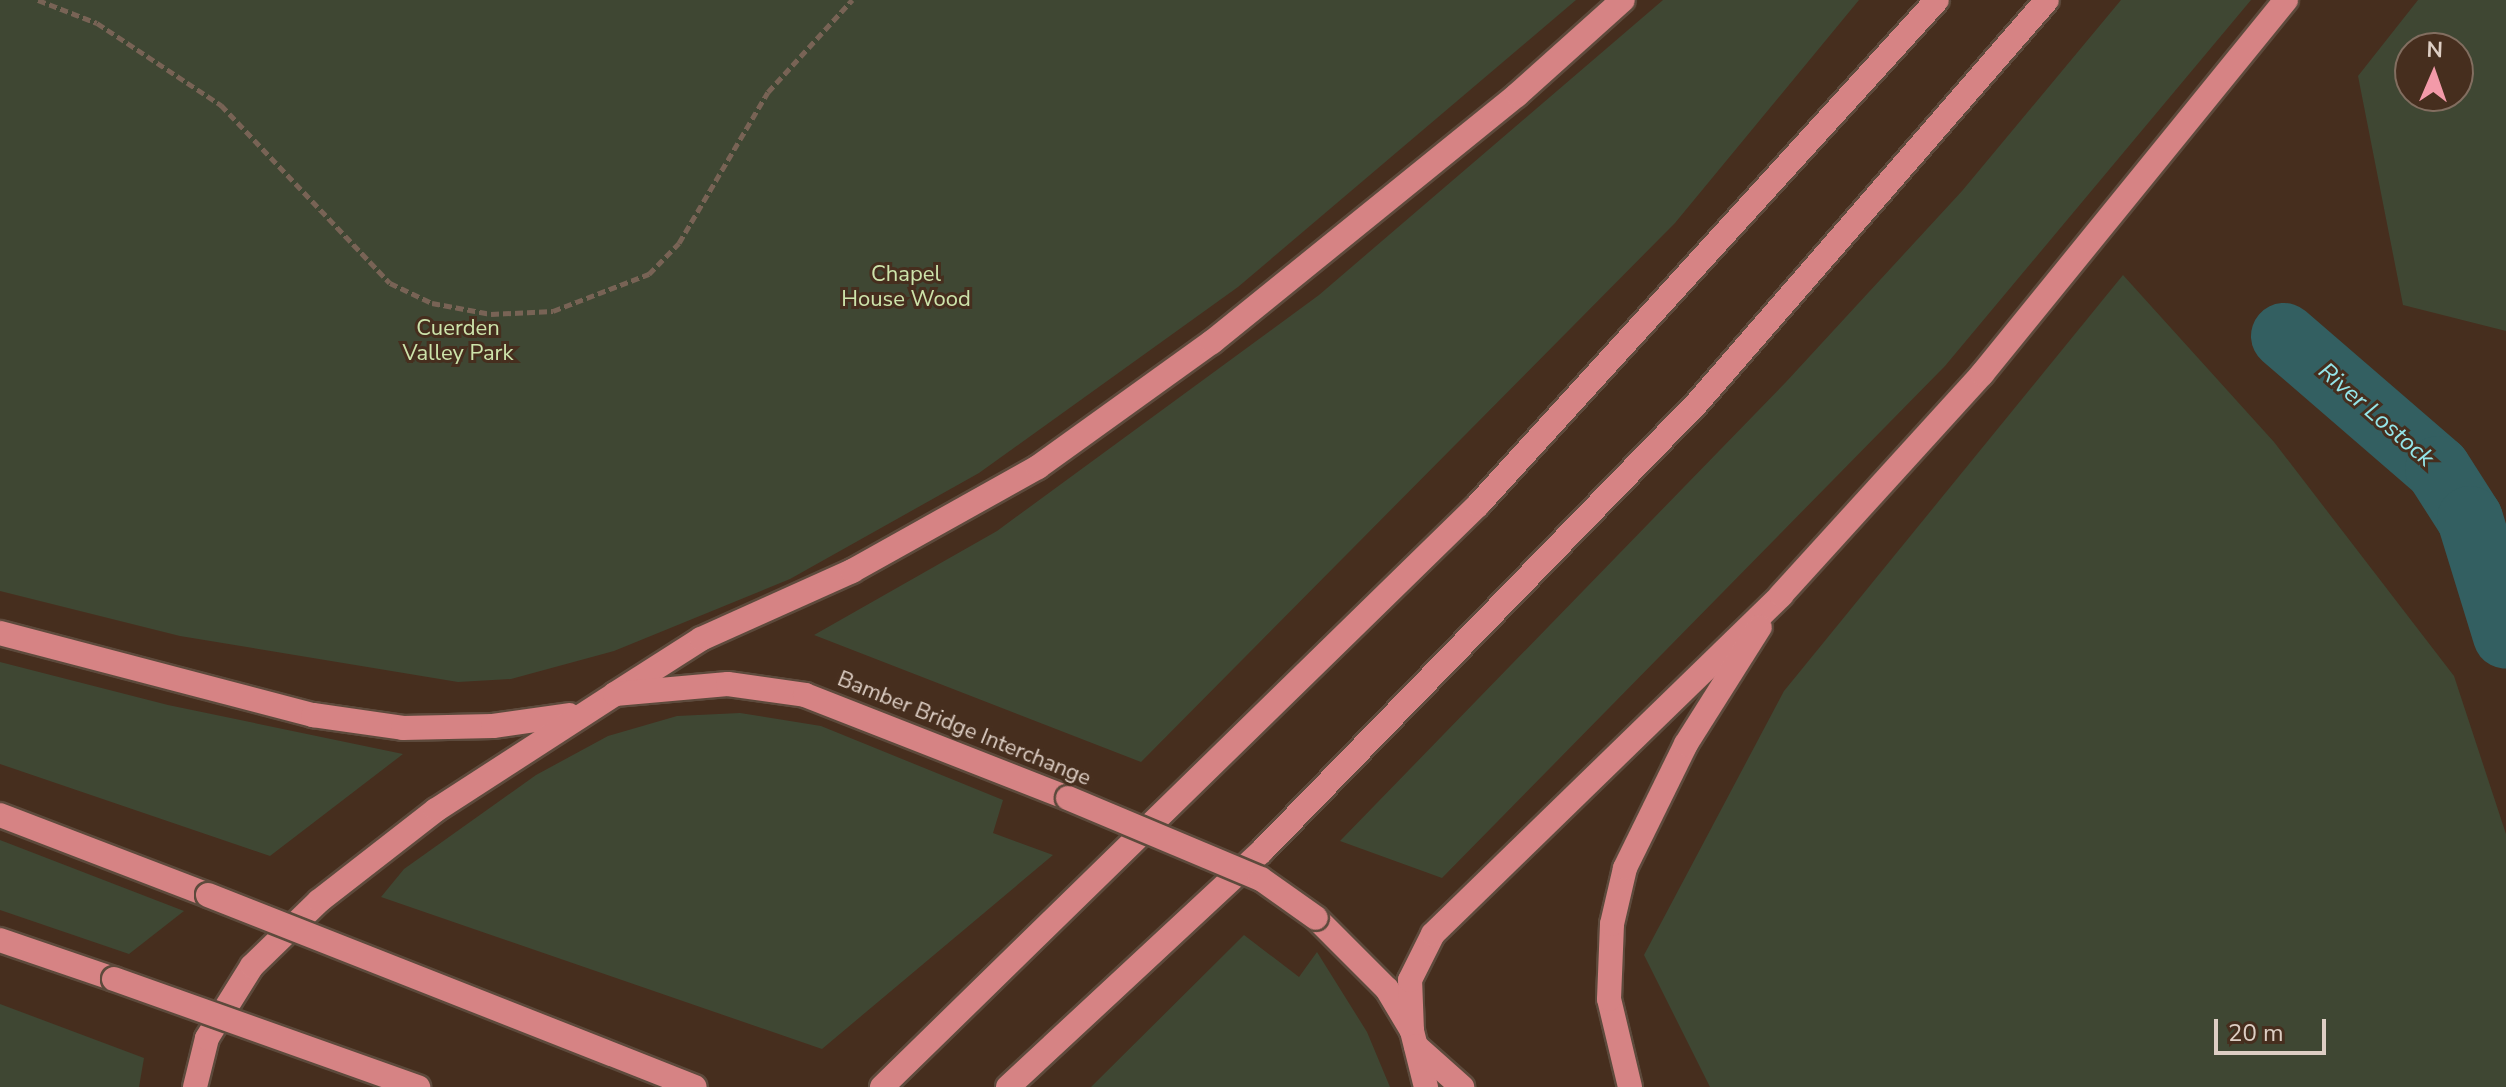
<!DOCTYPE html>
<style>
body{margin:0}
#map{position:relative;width:2506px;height:1087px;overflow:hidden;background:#462e1e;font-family:"Nunito Sans",sans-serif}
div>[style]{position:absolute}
.green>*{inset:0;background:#3f4733}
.river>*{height:66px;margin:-33px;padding:0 33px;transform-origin:33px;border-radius:33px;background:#335f61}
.path>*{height:5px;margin-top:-2.5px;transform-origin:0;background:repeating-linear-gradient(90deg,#786355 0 8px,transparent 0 12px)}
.roads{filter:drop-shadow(2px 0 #5d4a3c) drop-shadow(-2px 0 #5d4a3c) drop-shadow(0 2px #5d4a3c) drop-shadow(0 -2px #5d4a3c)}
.highway>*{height:24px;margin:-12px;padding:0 12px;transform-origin:12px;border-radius:12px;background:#d68384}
.bridges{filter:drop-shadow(2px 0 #5d4a3c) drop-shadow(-2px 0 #5d4a3c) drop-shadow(0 2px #5d4a3c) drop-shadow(0 -2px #5d4a3c)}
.highway-bridge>*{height:24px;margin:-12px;padding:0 12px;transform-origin:12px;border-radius:12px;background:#d68384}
span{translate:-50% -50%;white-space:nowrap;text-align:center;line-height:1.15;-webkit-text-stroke:6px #462e1e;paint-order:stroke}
.park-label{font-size:22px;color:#cde4ab}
.street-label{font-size:22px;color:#ddcec4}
.water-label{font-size:24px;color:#94e5e9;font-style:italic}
.north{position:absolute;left:2394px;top:32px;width:80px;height:80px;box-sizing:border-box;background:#462e1e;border:2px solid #826e60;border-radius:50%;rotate:2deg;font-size:22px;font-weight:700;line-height:32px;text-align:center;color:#ddcec4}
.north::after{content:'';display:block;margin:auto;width:28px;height:36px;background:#f39aa9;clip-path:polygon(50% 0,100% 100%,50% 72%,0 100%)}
.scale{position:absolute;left:2214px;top:1019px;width:112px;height:36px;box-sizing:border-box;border:4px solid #ddcec4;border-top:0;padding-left:10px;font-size:24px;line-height:28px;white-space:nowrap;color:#ddcec4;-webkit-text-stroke:6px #462e1e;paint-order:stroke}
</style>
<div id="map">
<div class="green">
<div style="clip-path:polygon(0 0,1576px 0,1238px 287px,979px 473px,790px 579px,614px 651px,511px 679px,458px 682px,180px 636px,0 591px)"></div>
<div style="clip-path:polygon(1663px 0,1859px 0,1675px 223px,1141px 762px,814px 635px,997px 531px,1319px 295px)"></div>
<div style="clip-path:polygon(2121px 0,2251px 0,1945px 366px,1442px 878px,1340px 841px,1786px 382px,1962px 191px)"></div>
<div style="clip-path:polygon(evenodd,2418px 0,2506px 0,2506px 331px,2403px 305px,2358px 76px,2418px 0,2410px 48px,2458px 48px,2458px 96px,2410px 96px,2410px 48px)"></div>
<div style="clip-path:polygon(2123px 275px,2274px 442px,2454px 676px,2506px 834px,2506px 1087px,1710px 1087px,1644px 955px,1784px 691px)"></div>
<div style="clip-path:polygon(0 662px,168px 705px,403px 754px,270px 856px,0 764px)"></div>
<div style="clip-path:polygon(740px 713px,821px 726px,1003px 800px,993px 833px,1053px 855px,822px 1049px,381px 897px,404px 869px,536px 775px,608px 736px,677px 716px)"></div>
<div style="clip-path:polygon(0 840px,184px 911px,129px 954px,0 910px)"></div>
<div style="clip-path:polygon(1244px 935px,1299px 977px,1317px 952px,1367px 1032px,1390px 1087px,1091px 1087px)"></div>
<div style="clip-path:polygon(0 1004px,144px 1058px,139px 1087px,0 1087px)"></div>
</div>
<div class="river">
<div style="left:2284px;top:336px;width:203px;rotate:40.8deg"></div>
<div style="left:2438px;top:469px;width:59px;rotate:57.4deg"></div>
<div style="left:2470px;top:519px;width:122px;rotate:72.9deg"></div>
</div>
<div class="path">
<div style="left:38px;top:0;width:63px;rotate:21.3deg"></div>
<div style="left:97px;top:23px;width:149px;rotate:33.5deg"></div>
<div style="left:221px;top:105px;width:245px;rotate:46.5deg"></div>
<div style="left:390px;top:283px;width:47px;rotate:25.5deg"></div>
<div style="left:432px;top:303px;width:60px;rotate:10.6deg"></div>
<div style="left:491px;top:314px;width:62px;rotate:-2.8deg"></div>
<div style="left:553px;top:311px;width:103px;rotate:-21.1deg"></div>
<div style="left:649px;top:274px;width:43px;rotate:-45.9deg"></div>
<div style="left:679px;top:243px;width:175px;rotate:-59.5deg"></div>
<div style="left:768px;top:92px;width:125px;rotate:-47.6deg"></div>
</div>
<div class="roads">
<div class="highway">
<div style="left:0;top:633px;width:324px;rotate:14.7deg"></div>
<div style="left:313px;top:715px;width:91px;rotate:8.2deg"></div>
<div style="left:403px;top:728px;width:90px;rotate:-1.3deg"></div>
<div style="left:493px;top:726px;width:77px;rotate:-8.2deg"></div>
<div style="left:615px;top:694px;width:102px;rotate:-32.6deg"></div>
<div style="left:701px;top:639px;width:166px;rotate:-24.2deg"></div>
<div style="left:852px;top:571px;width:213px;rotate:-29.2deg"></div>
<div style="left:1038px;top:467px;width:214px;rotate:-35.7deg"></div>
<div style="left:1212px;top:342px;width:392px;rotate:-39deg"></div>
<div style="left:1517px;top:95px;width:142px;rotate:-41.9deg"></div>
<div style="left:0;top:815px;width:223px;rotate:21deg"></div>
<div style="left:1316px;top:918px;width:100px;rotate:45deg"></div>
<div style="left:1387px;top:989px;width:49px;rotate:59.2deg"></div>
<div style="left:1412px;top:1031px;width:58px;rotate:76deg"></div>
<div style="left:0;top:940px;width:120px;rotate:18.9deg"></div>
<div style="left:1412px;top:1031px;width:51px;rotate:-92.2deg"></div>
<div style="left:1410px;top:980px;width:51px;rotate:-63.4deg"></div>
<div style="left:1433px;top:934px;width:486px;rotate:-44.2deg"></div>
<div style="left:1781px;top:595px;width:299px;rotate:-47.7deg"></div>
<div style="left:1982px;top:374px;width:482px;rotate:-50.9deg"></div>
<div style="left:1416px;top:1046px;width:62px;rotate:41.7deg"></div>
<div style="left:195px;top:1087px;width:50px;rotate:-76.2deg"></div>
<div style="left:207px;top:1038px;width:85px;rotate:-58deg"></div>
<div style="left:252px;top:966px;width:93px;rotate:-44.1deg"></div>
<div style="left:319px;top:901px;width:148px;rotate:-37.9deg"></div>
<div style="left:436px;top:810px;width:213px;rotate:-32.9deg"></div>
<div style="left:615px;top:694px;width:113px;rotate:-5.1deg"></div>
<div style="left:728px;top:684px;width:78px;rotate:8.1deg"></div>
<div style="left:805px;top:695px;width:282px;rotate:21.4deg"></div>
<div style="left:882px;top:1087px;width:833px;rotate:-44.32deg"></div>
<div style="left:1478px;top:505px;width:682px;rotate:-47.73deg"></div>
<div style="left:1008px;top:1087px;width:347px;rotate:-42.9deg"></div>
<div style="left:1262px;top:851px;width:626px;rotate:-45.84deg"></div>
<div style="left:1698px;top:402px;width:532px;rotate:-49.04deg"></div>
<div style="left:1630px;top:1087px;width:90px;rotate:-103.4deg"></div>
<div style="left:1609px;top:999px;width:75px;rotate:-87.7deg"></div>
<div style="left:1612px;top:924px;width:57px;rotate:-76.9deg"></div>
<div style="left:1625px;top:868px;width:138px;rotate:-63.8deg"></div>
<div style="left:1686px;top:744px;width:138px;rotate:-57.7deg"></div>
</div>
</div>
<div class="bridges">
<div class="highway-bridge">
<div style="left:1068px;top:798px;width:209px;rotate:22.8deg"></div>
<div style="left:1261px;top:879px;width:67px;rotate:35.3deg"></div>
<div style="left:208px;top:895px;width:523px;rotate:21.52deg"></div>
<div style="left:114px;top:979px;width:323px;rotate:19.6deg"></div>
</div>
</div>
<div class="park-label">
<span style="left:906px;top:287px">Chapel<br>House Wood</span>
<span style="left:458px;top:341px">Cuerden<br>Valley Park</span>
</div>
<div class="street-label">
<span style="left:964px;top:729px;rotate:22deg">Bamber Bridge Interchange</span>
</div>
<div class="water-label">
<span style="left:2376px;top:415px;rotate:41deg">River Lostock</span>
</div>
<div class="north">N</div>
<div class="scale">20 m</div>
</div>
